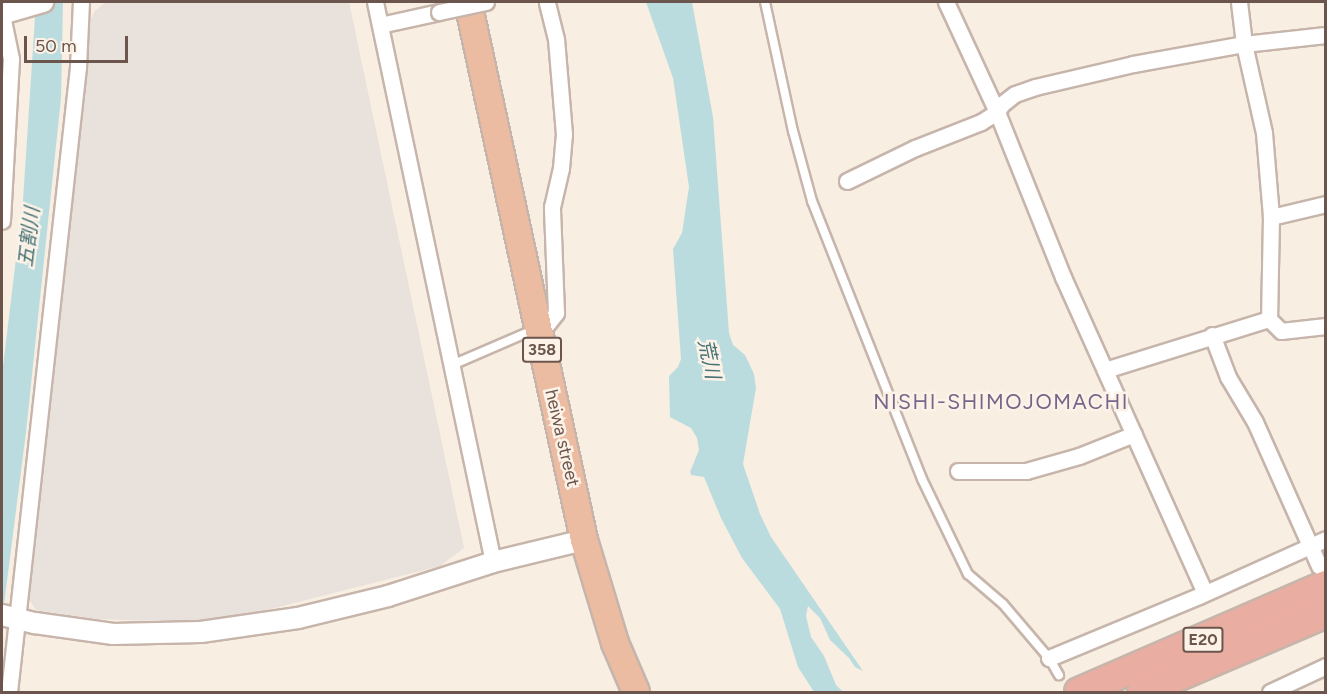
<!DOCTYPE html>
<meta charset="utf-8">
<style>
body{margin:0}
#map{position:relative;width:1327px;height:694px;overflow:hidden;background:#f8eee2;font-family:Figtree,"Noto Sans JP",sans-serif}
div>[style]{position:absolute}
.industrial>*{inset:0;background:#e8e1dc}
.water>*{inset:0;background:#badcde}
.roads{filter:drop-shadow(2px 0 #c7b5ab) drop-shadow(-2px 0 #c7b5ab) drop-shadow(0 2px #c7b5ab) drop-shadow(0 -2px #c7b5ab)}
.service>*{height:8px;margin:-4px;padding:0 4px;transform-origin:4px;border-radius:4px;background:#fff}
.minor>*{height:15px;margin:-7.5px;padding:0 7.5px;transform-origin:7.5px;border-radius:7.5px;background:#fff}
.tertiary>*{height:20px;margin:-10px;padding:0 10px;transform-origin:10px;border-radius:10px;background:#fff}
.trunk>*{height:26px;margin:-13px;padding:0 13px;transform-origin:13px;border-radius:13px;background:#ecbca2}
.motorway>*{height:28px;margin:-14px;padding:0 14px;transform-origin:14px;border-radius:14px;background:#eaada1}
.bridges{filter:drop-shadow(2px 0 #c7b5ab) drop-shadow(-2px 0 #c7b5ab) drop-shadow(0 2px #c7b5ab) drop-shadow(0 -2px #c7b5ab)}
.minor-bridge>*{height:15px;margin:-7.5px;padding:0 7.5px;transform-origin:7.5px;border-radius:7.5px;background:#fff}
span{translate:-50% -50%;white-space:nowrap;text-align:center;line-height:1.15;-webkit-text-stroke:5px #fcf2e7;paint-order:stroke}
.shield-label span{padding:2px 4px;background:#fcf2e7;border:2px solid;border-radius:4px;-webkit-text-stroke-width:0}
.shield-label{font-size:16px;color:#6c554c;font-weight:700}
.street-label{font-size:18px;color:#6c554c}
.water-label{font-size:20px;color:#477377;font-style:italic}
.quarter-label{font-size:21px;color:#796589;letter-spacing:1.5px}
.frame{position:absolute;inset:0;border:3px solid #6c554c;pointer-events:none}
.scale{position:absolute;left:24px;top:36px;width:104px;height:27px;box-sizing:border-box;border:3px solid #6c554c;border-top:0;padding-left:8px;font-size:18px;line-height:21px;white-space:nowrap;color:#6c554c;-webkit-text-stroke:4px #fcf2e7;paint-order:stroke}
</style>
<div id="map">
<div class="industrial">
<div style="clip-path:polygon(106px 2px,349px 2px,464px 548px,440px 566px,259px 612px,190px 622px,97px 619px,36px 610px,27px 596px,87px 27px,95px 11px)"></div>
</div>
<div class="water">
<div style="clip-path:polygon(36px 2px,63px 2px,61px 98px,26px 432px,2px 620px,2px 375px,23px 200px)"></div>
<div style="clip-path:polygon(646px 2px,692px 2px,713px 117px,729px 333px,733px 345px,745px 355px,754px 374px,756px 388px,743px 464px,760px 514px,771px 537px,863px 671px,855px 667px,849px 658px,830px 640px,820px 618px,808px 606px,806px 616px,811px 637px,824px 656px,836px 685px,843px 692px,814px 692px,798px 667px,780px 609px,742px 558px,721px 518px,704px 477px,691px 475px,690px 472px,699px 450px,697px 438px,691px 428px,670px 417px,669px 376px,678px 367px,681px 359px,673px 249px,682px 233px,689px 187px,673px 78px)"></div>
</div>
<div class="roads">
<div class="service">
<div style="left:765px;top:2px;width:132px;rotate:77.8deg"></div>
<div style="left:793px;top:131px;width:73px;rotate:74.8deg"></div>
<div style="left:812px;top:201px;width:299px;rotate:68.4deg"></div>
<div style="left:922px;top:479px;width:106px;rotate:64.2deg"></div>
<div style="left:968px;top:574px;width:46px;rotate:40.6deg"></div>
<div style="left:1003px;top:604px;width:71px;rotate:49.6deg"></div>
<div style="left:1049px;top:658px;width:20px;rotate:60deg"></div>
<div style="left:452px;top:365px;width:88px;rotate:-23.4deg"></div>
</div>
<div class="minor">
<div style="left:375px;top:2px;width:572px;rotate:78.1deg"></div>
<div style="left:946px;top:2px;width:121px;rotate:65.1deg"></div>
<div style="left:997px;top:112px;width:178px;rotate:68.2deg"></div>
<div style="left:1063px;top:277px;width:346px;rotate:65.8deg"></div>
<div style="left:1239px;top:2px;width:42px;rotate:83.2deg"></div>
<div style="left:1244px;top:44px;width:91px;rotate:77.3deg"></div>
<div style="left:1264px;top:133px;width:84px;rotate:85.2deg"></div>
<div style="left:1271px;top:217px;width:102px;rotate:91.1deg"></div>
<div style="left:2px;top:15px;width:45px;rotate:78.4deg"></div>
<div style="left:11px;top:59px;width:162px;rotate:93.2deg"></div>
<div style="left:380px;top:25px;width:60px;rotate:-12.4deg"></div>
<div style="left:847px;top:181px;width:76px;rotate:-25.9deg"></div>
<div style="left:915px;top:148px;width:71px;rotate:-21.5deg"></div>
<div style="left:981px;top:122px;width:19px;rotate:-32deg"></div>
<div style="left:997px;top:112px;width:9px;rotate:-58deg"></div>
<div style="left:1002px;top:104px;width:16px;rotate:-38deg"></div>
<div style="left:1015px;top:94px;width:21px;rotate:-19deg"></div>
<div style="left:1035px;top:87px;width:101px;rotate:-13.2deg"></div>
<div style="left:1133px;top:64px;width:113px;rotate:-10.2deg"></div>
<div style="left:1244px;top:44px;width:82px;rotate:-6.3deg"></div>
<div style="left:1271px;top:217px;width:57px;rotate:-13.3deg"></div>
<div style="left:537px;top:328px;width:12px;rotate:-24deg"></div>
<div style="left:548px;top:323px;width:13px;rotate:-51deg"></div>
<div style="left:556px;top:313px;width:106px;rotate:-92.2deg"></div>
<div style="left:552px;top:207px;width:40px;rotate:-77deg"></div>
<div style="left:561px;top:168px;width:34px;rotate:-85deg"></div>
<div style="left:564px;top:134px;width:95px;rotate:-94.8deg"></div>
<div style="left:556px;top:39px;width:38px;rotate:-104deg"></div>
<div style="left:1212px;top:335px;width:45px;rotate:69.1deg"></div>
<div style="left:1228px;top:377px;width:52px;rotate:59deg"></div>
<div style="left:1255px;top:422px;width:158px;rotate:66deg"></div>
<div style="left:1105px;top:370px;width:172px;rotate:-17.3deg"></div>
<div style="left:1269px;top:319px;width:17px;rotate:45deg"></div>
<div style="left:1281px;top:331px;width:45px;rotate:-6.3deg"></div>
<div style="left:958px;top:471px;width:68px"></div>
<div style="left:1026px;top:471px;width:55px;rotate:-15.8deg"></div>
<div style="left:1079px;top:456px;width:59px;rotate:-21.8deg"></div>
<div style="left:1049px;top:658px;width:162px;rotate:-22.5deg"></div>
<div style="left:1199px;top:596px;width:139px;rotate:-24.2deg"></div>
<div style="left:9px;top:692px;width:629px;rotate:-83.7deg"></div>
<div style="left:78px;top:67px;width:65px;rotate:-87.4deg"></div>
<div style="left:1270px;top:692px;width:62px;rotate:-24.9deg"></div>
</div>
<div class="tertiary">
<div style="left:2px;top:14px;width:43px;rotate:-16.3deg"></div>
<div style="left:2px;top:615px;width:34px;rotate:14deg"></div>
<div style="left:35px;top:623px;width:79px;rotate:8deg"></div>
<div style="left:113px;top:634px;width:88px;rotate:-1.3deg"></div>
<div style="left:201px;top:632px;width:98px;rotate:-8.2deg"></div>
<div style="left:298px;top:618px;width:93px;rotate:-13.7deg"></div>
<div style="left:388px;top:596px;width:110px;rotate:-17.9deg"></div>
<div style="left:493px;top:562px;width:94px;rotate:-13.6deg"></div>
</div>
<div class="trunk">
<div style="left:468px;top:2px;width:550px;rotate:77.83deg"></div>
<div style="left:584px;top:540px;width:108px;rotate:73.2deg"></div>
<div style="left:615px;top:643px;width:53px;rotate:66.8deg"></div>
</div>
<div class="motorway">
<div style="left:1079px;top:692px;width:269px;rotate:-23.4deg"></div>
<div style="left:1142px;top:692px;width:200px;rotate:-23.2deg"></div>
</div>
</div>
<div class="bridges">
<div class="minor-bridge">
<div style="left:439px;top:12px;width:48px;rotate:-12deg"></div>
</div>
</div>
<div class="shield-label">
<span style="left:542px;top:350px">358</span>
<span style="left:1203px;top:640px">E20</span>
</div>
<div class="street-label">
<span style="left:562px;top:438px;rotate:77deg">heiwa street</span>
</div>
<div class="water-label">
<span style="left:29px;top:237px;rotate:-83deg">五割川</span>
<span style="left:709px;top:359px;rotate:78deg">荒川</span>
</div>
<div class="quarter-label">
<span style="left:1001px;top:402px">NISHI-SHIMOJOMACHI</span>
</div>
<div class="frame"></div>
<div class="scale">50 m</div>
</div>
